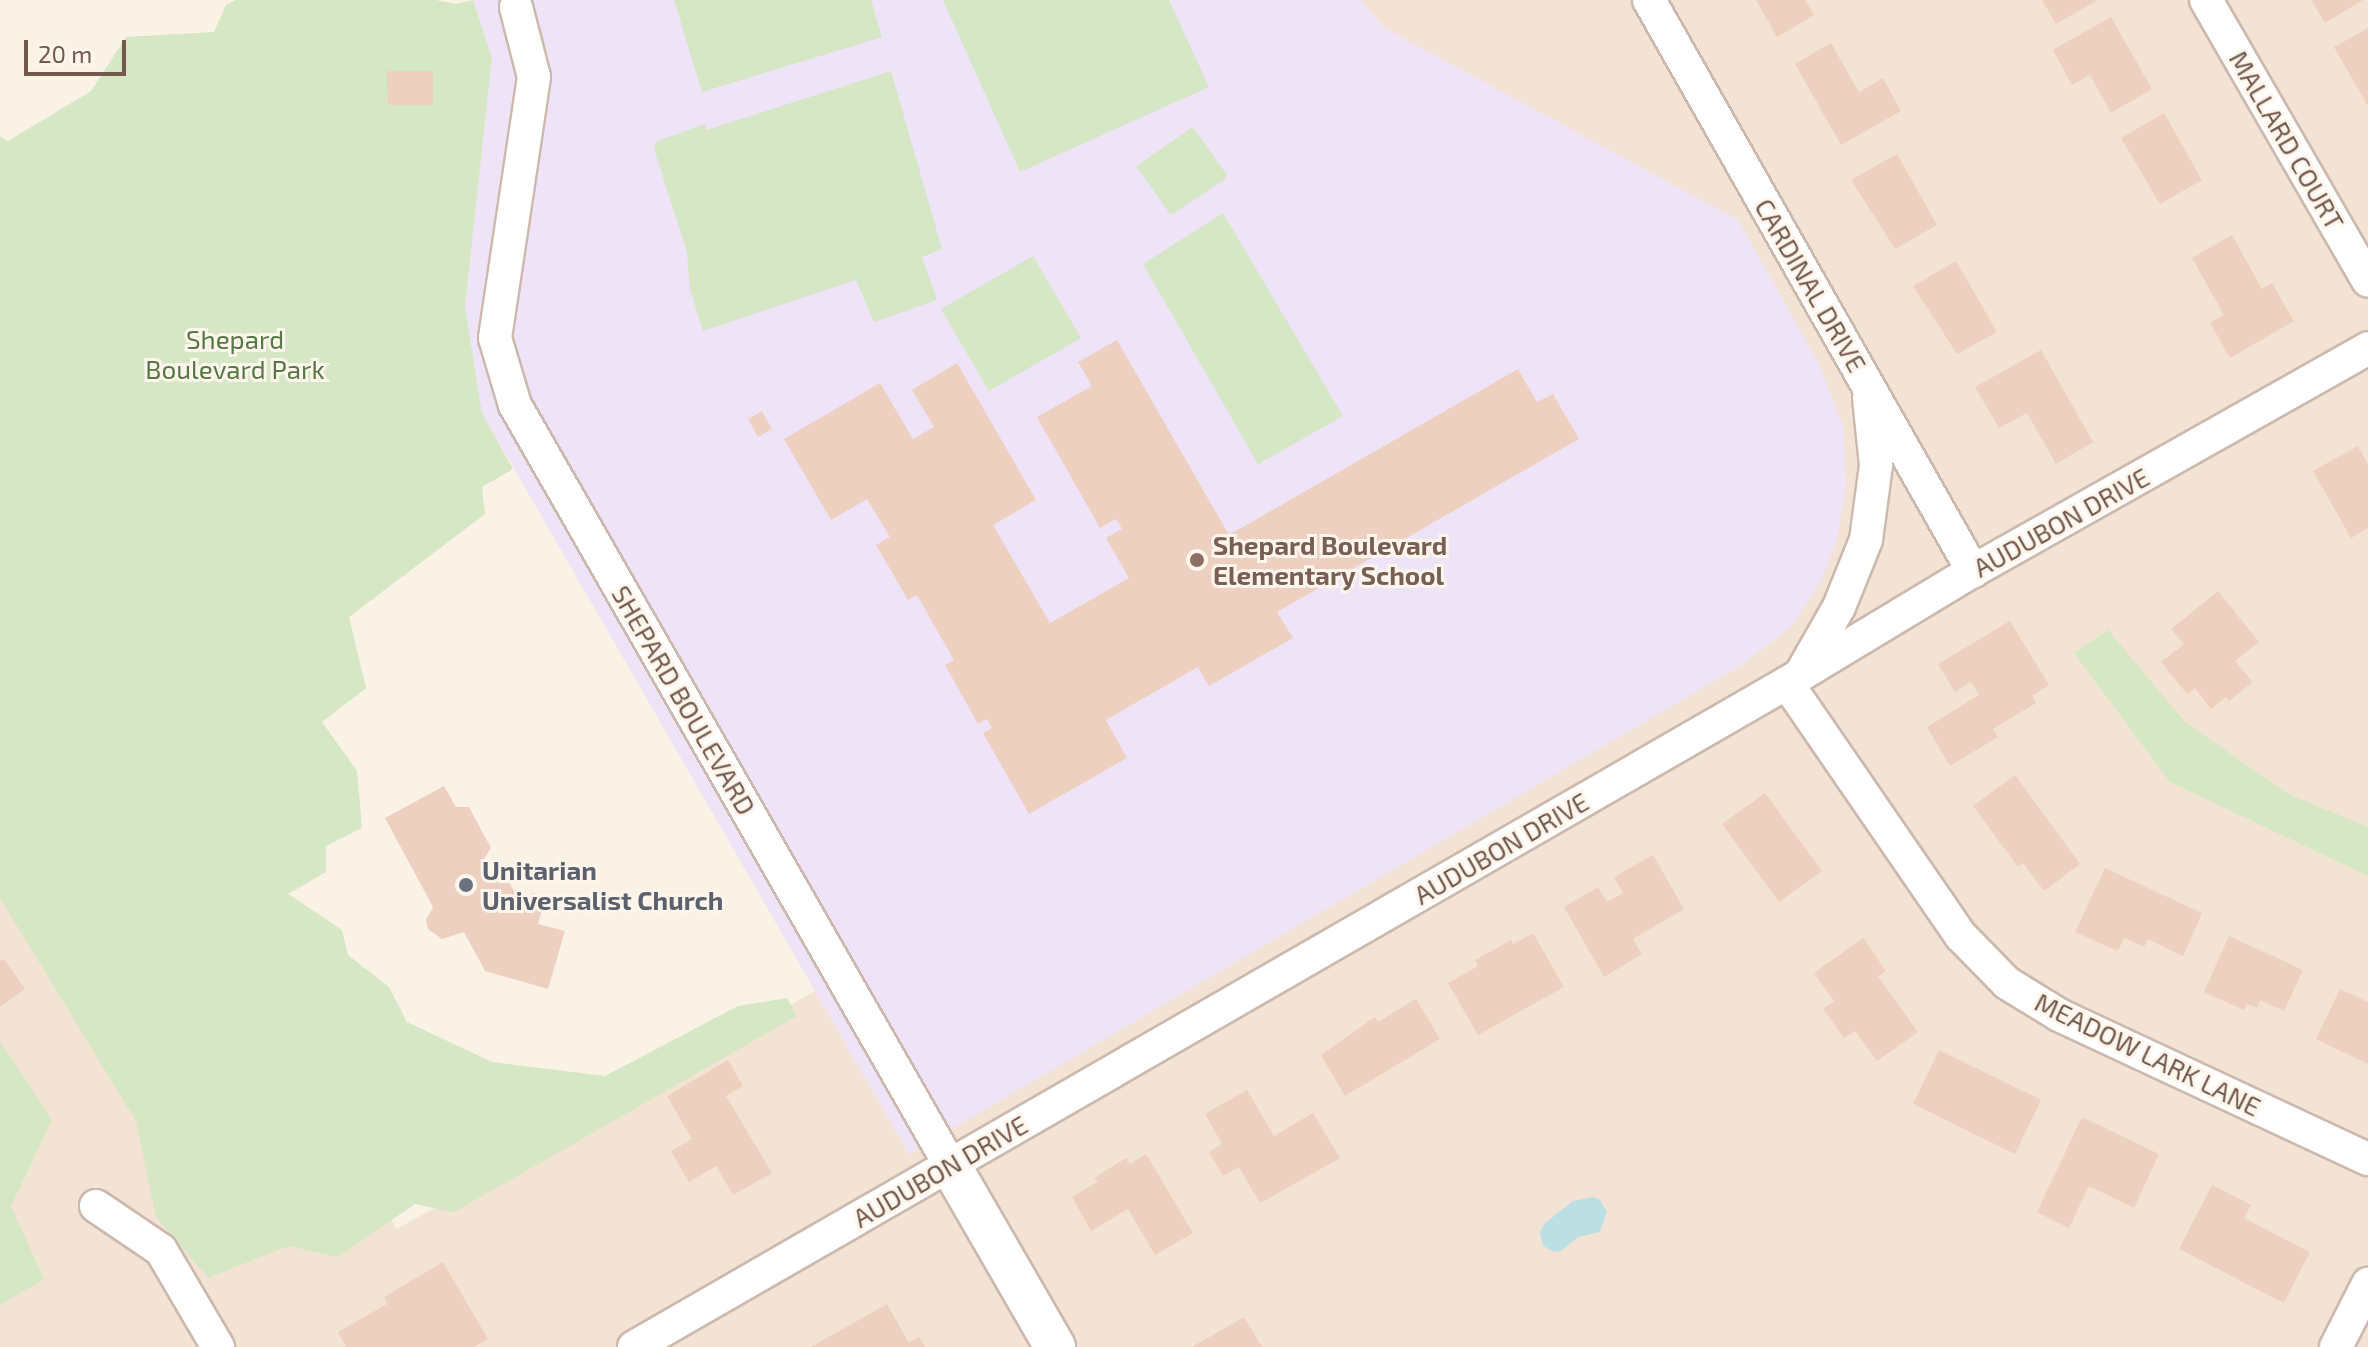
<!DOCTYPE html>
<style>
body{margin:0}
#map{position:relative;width:2368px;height:1347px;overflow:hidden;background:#fbf2e6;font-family:"Exo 2",sans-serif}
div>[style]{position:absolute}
.residential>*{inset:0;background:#f2e3d5}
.education>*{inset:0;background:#efe3f7}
.green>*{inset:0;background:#d5e7c5}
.water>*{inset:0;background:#bcdfe3}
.building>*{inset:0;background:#eed0c0}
.roads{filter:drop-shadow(2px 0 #ccb9ad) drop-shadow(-2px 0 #ccb9ad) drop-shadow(0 2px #ccb9ad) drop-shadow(0 -2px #ccb9ad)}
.minor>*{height:32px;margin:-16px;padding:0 16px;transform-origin:16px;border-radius:16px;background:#fff}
.tertiary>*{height:40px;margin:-20px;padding:0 20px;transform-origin:20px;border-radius:20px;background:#fff}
.dots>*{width:22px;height:22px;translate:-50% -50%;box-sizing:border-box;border:4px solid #fef6ec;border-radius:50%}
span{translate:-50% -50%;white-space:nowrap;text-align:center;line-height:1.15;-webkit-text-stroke:6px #fef6ec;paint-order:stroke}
.street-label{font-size:26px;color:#72584d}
.park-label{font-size:26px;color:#567845}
.education-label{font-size:26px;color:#785e54;font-weight:700}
.left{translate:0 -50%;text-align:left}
.worship-label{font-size:26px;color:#5b616d;font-weight:700}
.scale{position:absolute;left:24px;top:40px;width:102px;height:36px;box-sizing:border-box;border:4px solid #72584d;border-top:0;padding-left:10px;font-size:24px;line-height:28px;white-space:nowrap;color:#72584d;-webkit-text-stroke:6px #fef6ec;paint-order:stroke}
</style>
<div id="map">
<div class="residential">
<div style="clip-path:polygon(1360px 0,2368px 0,2368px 1347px,0 1347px,0 753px,98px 699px,397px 1229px,815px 991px,909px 1154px,1385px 28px)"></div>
</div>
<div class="education">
<div style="clip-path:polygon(473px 0,1360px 0,1385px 28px,1738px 220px,1820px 366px,1843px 426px,1846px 484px,1838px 536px,1820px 583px,1791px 627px,1740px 666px,909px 1154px,482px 413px,465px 307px,492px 58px)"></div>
</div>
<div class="green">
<div style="clip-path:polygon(236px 0,436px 0,456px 4px,473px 0,492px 58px,465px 307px,482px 413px,513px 469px,482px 487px,485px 514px,349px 617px,366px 688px,322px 722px,357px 771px,362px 828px,326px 846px,326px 872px,288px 894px,342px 930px,348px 955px,389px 987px,407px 1022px,492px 1062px,605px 1076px,738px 1006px,787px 998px,797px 1016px,454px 1212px,415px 1204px,338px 1257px,289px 1246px,208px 1278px,156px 1217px,136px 1121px,0 898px,0 136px,8px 141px,91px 91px,126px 37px,214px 32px,226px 5px)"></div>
<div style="clip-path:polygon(674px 0,871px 0,882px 37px,702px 92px)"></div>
<div style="clip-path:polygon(943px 0,1169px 0,1209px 87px,1020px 172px)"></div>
<div style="clip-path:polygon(891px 71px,942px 249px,922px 257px,937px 300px,874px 322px,856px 280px,703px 331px,690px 289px,687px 252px,654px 149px,657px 141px,705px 124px,707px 130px)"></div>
<div style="clip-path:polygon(1193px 127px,1227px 175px,1224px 180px,1171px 215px,1136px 166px)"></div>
<div style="clip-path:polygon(1223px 213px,1343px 416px,1258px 464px,1143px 264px)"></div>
<div style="clip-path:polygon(1033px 256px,1081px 338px,989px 391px,941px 309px)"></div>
<div style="clip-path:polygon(2108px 630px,2185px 722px,2288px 794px,2368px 827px,2368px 876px,2170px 782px,2074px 653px)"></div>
<div style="clip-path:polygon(0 1041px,52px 1120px,11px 1206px,44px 1279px,0 1305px)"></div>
</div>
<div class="water">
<div style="clip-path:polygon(1593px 1197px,1600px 1200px,1607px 1212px,1600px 1232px,1578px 1237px,1561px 1251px,1554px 1252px,1543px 1246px,1540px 1232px,1545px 1223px,1573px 1201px)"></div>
</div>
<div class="building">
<div style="clip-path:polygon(1756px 0,1805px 0,1814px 15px,1777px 37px)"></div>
<div style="clip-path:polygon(2042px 0,2098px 0,2056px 24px)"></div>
<div style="clip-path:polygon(2311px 0,2363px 0,2325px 23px)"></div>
<div style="clip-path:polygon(2111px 17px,2152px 89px,2111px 113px,2090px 75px,2072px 85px,2053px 50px)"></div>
<div style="clip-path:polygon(2368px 28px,2368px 106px,2334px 47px)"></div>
<div style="clip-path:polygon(1831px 43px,1859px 92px,1883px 78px,1901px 111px,1841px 145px,1795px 64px)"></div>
<div style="clip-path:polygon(387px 71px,433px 71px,433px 105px,388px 105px)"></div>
<div style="clip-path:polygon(2164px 113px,2202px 180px,2160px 204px,2121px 138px)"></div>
<div style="clip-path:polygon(1897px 154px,1937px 225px,1895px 249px,1851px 180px)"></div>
<div style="clip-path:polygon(2232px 235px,2262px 289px,2272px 283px,2294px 321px,2230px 358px,2210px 323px,2224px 315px,2192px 258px)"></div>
<div style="clip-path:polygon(1956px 261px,1997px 332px,1957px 354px,1913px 286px)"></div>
<div style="clip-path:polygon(1117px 340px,1229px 535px,1518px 369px,1537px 402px,1553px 394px,1579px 439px,1277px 612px,1293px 638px,1209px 686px,1198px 667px,1106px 720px,1127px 758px,1029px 814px,983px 733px,992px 728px,987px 719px,978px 724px,945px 665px,954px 660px,917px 595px,908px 600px,876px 545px,890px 537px,867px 499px,831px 520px,784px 439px,880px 383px,913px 439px,934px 427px,912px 390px,957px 363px,1036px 500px,993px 525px,1050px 623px,1129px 578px,1106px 538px,1122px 529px,1116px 519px,1100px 528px,1037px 417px,1092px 386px,1078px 362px)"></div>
<div style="clip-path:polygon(2041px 350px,2093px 442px,2056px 464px,2027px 413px,1999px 428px,1975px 387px)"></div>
<div style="clip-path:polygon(762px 411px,772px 429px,758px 437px,748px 419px)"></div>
<div style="clip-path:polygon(2358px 446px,2368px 464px,2368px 528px,2351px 538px,2313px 471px)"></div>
<div style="clip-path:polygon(2218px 591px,2259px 642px,2235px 661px,2253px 682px,2229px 701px,2226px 697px,2211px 709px,2195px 688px,2187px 694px,2161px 662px,2184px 644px,2171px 629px)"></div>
<div style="clip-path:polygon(2010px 621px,2049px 685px,2032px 696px,2036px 703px,1993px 729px,1998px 737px,1950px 766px,1927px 727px,1979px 695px,1971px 682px,1955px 692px,1938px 664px)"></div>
<div style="clip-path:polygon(2015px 775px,2080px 864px,2044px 891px,2023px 863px,2018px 867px,1973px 806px)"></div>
<div style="clip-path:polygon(444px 786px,456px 807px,469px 807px,491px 848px,484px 859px,494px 878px,504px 873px,519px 900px,533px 893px,541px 895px,544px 904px,538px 924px,565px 931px,548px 989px,485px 971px,464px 932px,442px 939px,428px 929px,426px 920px,433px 907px,385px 818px)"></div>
<div style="clip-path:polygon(1765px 793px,1822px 871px,1779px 902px,1722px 824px)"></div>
<div style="clip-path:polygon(1653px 855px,1684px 909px,1633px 939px,1642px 954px,1604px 977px,1564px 907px,1598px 887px,1607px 902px,1623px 893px,1614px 877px)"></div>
<div style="clip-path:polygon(2105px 868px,2202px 913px,2183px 956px,2148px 939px,2144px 947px,2124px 938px,2118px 951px,2075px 932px)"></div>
<div style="clip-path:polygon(1533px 933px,1564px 987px,1478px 1035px,1448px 983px,1478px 966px,1475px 960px,1511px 940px,1513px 944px)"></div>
<div style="clip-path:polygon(2229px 936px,2303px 970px,2284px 1011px,2260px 1000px,2257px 1008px,2247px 1004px,2244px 1010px,2204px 992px)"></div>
<div style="clip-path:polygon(1863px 938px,1886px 971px,1878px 976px,1918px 1032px,1877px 1061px,1855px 1031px,1844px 1038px,1823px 1009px,1834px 1001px,1814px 973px)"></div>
<div style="clip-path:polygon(4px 959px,25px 989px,0 1007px,0 961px)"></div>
<div style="clip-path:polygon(2340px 989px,2368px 1002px,2368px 1064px,2316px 1039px)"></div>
<div style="clip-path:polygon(1416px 999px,1440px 1039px,1345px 1096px,1321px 1055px,1375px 1017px,1378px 1022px)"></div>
<div style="clip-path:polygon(1939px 1050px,2041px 1100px,2015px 1154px,1913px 1104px)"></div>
<div style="clip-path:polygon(728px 1060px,743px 1086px,726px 1096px,772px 1173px,733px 1195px,716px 1166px,689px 1182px,671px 1151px,692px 1139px,667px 1096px)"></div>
<div style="clip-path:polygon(1247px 1090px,1274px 1136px,1313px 1113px,1340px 1158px,1260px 1203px,1239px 1167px,1223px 1176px,1209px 1152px,1222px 1144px,1205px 1114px)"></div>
<div style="clip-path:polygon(2082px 1117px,2159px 1154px,2134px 1208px,2089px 1186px,2069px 1228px,2037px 1212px)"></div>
<div style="clip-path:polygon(1146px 1154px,1193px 1233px,1155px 1255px,1128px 1209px,1091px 1231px,1072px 1197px,1098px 1182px,1094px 1178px,1126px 1158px,1130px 1164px)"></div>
<div style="clip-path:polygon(2212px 1185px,2251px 1205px,2244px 1218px,2310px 1252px,2284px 1303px,2179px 1249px)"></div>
<div style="clip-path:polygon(443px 1262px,488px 1339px,474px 1347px,346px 1347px,338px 1332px,387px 1304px,384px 1297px)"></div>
<div style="clip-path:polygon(887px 1304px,909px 1343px,919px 1337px,925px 1347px,811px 1347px)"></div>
<div style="clip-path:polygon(1244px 1317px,1262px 1347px,1192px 1347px)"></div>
</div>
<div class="roads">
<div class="minor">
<div style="left:1649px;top:0;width:657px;rotate:60.43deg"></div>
<div style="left:2206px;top:0;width:324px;rotate:60deg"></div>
<div style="left:516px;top:7px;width:72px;rotate:75.6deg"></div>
<div style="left:534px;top:77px;width:264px;rotate:98.5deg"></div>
<div style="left:495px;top:338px;width:70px;rotate:73.4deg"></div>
<div style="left:515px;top:405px;width:876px;rotate:60.21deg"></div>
<div style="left:1802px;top:672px;width:75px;rotate:-60.4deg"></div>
<div style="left:1839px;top:607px;width:72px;rotate:-68.1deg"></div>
<div style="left:1866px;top:540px;width:76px;rotate:-82.4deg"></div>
<div style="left:1876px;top:465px;width:67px;rotate:-96deg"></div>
<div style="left:1787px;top:683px;width:307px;rotate:55.5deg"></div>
<div style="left:1961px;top:936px;width:66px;rotate:45.6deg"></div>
<div style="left:2007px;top:983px;width:61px;rotate:31.6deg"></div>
<div style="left:2059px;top:1015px;width:341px;rotate:25deg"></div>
<div style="left:96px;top:1206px;width:78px;rotate:34.1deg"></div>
<div style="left:161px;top:1250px;width:113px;rotate:59.6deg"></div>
<div style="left:634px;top:1347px;width:1331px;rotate:-29.94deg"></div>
<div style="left:1787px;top:683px;width:217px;rotate:-31.1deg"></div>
<div style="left:1973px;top:571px;width:454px;rotate:-29.4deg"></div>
<div style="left:2336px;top:1347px;width:71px;rotate:-63.1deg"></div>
</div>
<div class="tertiary">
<div style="left:950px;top:1165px;width:210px;rotate:60deg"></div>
</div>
</div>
<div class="dots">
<div style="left:1197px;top:560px;background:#8d6e63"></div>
<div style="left:466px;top:885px;background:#6b7280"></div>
</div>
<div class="street-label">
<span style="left:2287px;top:140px;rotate:60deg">MALLARD COURT</span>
<span style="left:1811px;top:285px;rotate:60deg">CARDINAL DRIVE</span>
<span style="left:2061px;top:522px;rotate:-29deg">AUDUBON DRIVE</span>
<span style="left:684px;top:700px;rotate:60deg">SHEPARD BOULEVARD</span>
<span style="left:1501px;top:848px;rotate:-30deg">AUDUBON DRIVE</span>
<span style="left:2148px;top:1054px;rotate:26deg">MEADOW LARK LANE</span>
<span style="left:940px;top:1171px;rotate:-30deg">AUDUBON DRIVE</span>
</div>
<div class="park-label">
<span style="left:235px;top:354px">Shepard<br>Boulevard Park</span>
</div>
<div class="education-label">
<span class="left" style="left:1213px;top:560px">Shepard Boulevard<br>Elementary School</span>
</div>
<div class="worship-label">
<span class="left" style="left:482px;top:885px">Unitarian<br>Universalist Church</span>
</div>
<div class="scale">20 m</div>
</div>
